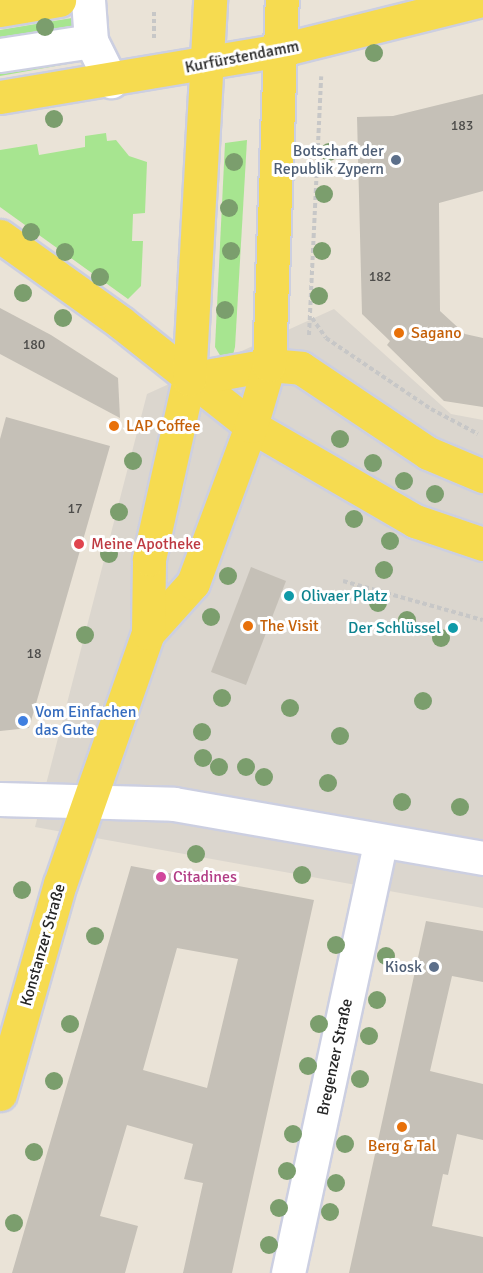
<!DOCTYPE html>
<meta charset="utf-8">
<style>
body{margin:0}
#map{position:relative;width:483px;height:1273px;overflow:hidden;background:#eae3d7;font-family:Signika,sans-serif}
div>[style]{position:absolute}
.green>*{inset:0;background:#a7e590}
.plaza>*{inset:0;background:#dbd6ce}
.building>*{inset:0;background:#c5c0b7}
.path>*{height:4px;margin-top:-2px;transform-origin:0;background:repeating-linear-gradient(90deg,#c7c7c7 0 4.5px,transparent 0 7.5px)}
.roads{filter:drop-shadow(2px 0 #cccfe1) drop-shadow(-2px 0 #cccfe1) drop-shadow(0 2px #cccfe1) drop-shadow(0 -2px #cccfe1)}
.minor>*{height:33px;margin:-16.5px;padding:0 16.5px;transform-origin:16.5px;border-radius:16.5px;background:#fff}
.major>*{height:33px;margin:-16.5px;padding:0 16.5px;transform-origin:16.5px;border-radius:16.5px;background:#f6db50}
.trees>*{width:18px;height:18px;margin:-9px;border-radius:50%;background:#7b9e6d}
.dots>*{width:16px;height:16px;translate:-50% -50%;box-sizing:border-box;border:3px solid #fff;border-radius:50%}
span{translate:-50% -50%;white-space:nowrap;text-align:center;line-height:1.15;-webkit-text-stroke:6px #fff;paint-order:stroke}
.number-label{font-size:14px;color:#4e4d4b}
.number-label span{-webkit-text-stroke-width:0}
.street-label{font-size:16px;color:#272727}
.service-label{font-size:16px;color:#4e5e75}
.right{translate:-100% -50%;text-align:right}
.food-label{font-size:16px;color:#c56008}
.left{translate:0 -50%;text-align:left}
.health-label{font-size:16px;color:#be3a42}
.culture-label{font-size:16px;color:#0d838f}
.shop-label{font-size:16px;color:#366cbe}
.hotel-label{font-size:16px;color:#b23c85}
</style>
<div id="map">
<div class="green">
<div style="clip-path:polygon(78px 17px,69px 30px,0 41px,0 30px)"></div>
<div style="clip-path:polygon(72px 53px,84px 61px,0 76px,0 65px)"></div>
<div style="clip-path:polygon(106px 133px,107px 141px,116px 140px,129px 156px,147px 162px,145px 213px,133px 214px,132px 241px,143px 241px,141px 286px,128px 299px,0 207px,0 150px,37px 144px,39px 155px,85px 147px,85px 136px)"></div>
<div style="clip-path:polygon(247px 140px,235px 347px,233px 355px,221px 357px,215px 347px,225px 143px)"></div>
</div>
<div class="plaza">
<div style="clip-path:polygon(334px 309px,451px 414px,483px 420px,483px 908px,35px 827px,147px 394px)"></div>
</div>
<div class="building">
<div style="clip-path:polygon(483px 94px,483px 191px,439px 203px,440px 311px,465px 334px,483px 338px,483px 407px,444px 401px,387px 345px,390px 341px,362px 314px,357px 117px,393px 116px)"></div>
<div style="clip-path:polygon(0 308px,51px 335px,118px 378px,120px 418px,0 354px)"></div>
<div style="clip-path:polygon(6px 417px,110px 446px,29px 728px,0 731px,0 439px)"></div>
<div style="clip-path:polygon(251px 567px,286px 581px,246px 685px,211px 672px)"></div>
<div style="clip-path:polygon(evenodd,131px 866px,314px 900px,232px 1273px,183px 1273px,203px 1183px,184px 1179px,193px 1144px,127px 1125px,100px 1216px,138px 1226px,125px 1273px,12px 1273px,131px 866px,177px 948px,238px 959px,207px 1088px,143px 1070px,177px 948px)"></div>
<div style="clip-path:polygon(426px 921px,483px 931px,483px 982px,452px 976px,430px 1071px,483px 1084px,483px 1140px,457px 1134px,448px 1175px,443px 1174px,432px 1226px,483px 1237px,483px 1273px,349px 1273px)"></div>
</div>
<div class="path">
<div style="left:154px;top:38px;width:26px;rotate:-90deg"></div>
<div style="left:312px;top:318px;width:24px;rotate:55deg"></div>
<div style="left:326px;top:338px;width:127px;rotate:34.1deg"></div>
<div style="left:431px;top:409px;width:53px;rotate:28deg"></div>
<div style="left:309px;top:335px;width:259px;rotate:-87.3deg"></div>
<div style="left:343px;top:581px;width:145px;rotate:15.6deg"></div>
</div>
<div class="roads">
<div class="minor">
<div style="left:88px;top:0;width:41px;rotate:85.8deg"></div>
<div style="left:0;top:55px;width:92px;rotate:-8.7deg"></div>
<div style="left:91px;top:41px;width:45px;rotate:63.4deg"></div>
<div style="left:0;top:799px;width:174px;rotate:1.6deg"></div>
<div style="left:174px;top:804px;width:314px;rotate:9.9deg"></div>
<div style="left:288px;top:1273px;width:442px;rotate:-77.9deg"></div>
</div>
<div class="major">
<div style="left:0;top:10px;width:60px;rotate:-9.6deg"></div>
<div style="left:0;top:97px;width:285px;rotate:-9.5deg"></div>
<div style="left:281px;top:50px;width:206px;rotate:-14deg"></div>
<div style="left:0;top:236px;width:148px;rotate:35.6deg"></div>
<div style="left:120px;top:322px;width:167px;rotate:38.4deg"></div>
<div style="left:251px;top:426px;width:190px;rotate:30.1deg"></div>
<div style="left:415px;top:521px;width:72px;rotate:18.7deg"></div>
<div style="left:189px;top:379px;width:81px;rotate:-9.9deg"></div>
<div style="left:269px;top:365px;width:32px;rotate:5deg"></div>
<div style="left:301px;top:368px;width:153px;rotate:33.8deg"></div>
<div style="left:428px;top:453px;width:60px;rotate:22.7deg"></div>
<div style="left:148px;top:633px;width:67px;rotate:-48deg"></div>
<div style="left:193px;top:583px;width:167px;rotate:-69.7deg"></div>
<div style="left:251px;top:426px;width:64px;rotate:-73.6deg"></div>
<div style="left:269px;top:365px;width:365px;rotate:-88deg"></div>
<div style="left:0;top:1094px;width:218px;rotate:-74.1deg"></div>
<div style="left:60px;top:884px;width:266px;rotate:-70.7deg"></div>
<div style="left:148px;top:633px;width:74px;rotate:-89.2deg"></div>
<div style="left:149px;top:559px;width:184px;rotate:-77.5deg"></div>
<div style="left:189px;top:379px;width:380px;rotate:-86.8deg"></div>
</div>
</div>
<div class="trees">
<div style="left:45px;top:27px"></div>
<div style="left:374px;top:53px"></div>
<div style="left:54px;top:119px"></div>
<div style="left:329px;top:152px"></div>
<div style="left:234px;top:162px"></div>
<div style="left:324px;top:194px"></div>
<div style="left:229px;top:208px"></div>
<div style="left:31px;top:232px"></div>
<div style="left:231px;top:251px"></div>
<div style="left:322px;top:251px"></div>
<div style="left:65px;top:252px"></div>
<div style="left:100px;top:277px"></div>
<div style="left:23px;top:293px"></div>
<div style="left:319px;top:296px"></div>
<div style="left:225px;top:310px"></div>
<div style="left:63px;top:318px"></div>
<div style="left:340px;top:439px"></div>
<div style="left:133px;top:461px"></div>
<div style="left:373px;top:463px"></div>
<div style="left:404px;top:481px"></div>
<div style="left:435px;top:494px"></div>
<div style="left:119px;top:512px"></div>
<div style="left:354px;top:519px"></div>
<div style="left:390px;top:541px"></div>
<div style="left:109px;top:554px"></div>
<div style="left:384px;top:570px"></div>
<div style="left:228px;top:576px"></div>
<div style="left:378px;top:603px"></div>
<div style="left:211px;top:617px"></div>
<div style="left:407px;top:620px"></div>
<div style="left:85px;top:635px"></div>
<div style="left:441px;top:638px"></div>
<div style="left:222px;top:698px"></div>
<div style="left:423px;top:701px"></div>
<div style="left:290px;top:708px"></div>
<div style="left:202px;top:732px"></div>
<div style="left:340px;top:736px"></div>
<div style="left:203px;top:758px"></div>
<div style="left:219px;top:767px"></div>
<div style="left:246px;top:767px"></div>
<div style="left:264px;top:777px"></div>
<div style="left:328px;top:783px"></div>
<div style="left:402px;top:802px"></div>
<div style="left:460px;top:807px"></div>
<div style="left:196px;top:854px"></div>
<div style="left:302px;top:875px"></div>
<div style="left:22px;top:890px"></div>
<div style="left:95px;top:936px"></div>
<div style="left:336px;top:945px"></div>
<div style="left:386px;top:956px"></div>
<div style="left:377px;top:1000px"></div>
<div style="left:70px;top:1024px"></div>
<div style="left:319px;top:1024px"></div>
<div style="left:369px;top:1036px"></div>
<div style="left:308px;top:1066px"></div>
<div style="left:360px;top:1079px"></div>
<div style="left:54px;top:1081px"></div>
<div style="left:293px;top:1134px"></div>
<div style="left:345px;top:1144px"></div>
<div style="left:34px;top:1152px"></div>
<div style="left:287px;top:1171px"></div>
<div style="left:336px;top:1183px"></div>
<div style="left:279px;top:1208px"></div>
<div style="left:330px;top:1212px"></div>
<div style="left:14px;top:1223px"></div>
<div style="left:269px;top:1245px"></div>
</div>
<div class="dots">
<div style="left:396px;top:160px;background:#5c6f8a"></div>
<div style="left:399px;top:333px;background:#e8710a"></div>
<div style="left:114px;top:426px;background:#e8710a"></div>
<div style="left:79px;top:544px;background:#e0444e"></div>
<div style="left:289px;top:596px;background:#0f9aa8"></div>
<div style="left:248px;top:626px;background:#e8710a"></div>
<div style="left:453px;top:628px;background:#0f9aa8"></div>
<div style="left:23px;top:721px;background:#3f7fe0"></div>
<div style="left:161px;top:877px;background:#d1479c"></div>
<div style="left:434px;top:967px;background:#5c6f8a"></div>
<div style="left:402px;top:1127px;background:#e8710a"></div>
</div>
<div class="number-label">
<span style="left:462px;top:126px">183</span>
<span style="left:380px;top:277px">182</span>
<span style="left:34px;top:345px">180</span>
<span style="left:75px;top:509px">17</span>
<span style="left:34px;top:654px">18</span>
</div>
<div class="street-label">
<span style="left:242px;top:57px;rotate:-11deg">Kurfürstendamm</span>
<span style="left:43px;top:945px;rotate:-74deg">Konstanzer Straße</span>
<span style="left:335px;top:1057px;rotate:-78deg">Bregenzer Straße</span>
</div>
<div class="service-label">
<span class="right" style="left:384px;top:160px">Botschaft der<br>Republik Zypern</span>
<span class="right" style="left:422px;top:967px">Kiosk</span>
</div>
<div class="food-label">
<span class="left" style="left:411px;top:333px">Sagano</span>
<span class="left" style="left:126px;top:426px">LAP Coffee</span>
<span class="left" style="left:260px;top:626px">The Visit</span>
<span style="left:402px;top:1146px">Berg &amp; Tal</span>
</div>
<div class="health-label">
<span class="left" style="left:91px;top:544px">Meine Apotheke</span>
</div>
<div class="culture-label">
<span class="left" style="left:301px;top:596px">Olivaer Platz</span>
<span class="right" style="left:441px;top:628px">Der Schlüssel</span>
</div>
<div class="shop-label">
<span class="left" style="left:35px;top:721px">Vom Einfachen<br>das Gute</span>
</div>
<div class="hotel-label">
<span class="left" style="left:173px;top:877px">Citadines</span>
</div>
</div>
